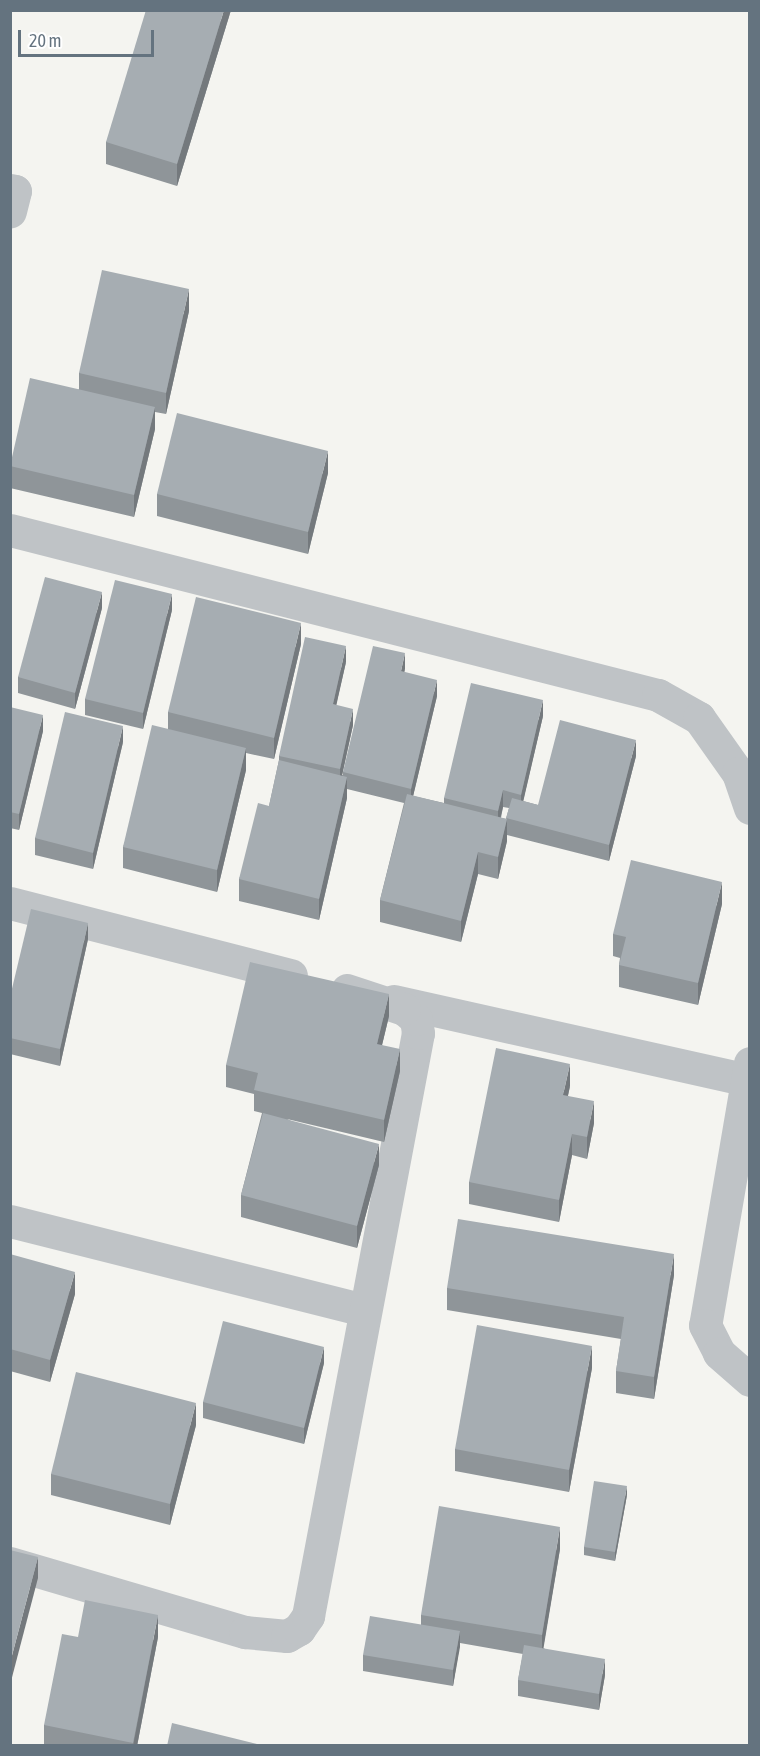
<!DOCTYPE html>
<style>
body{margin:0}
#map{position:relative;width:760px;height:1756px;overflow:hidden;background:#f4f4f0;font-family:"Asap Condensed",sans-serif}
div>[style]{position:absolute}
.street>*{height:33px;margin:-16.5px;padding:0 16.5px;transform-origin:16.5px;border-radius:16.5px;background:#bfc3c6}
.wall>*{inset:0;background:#8f9599}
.shaded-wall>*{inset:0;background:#74797d}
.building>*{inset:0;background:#a6adb2}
span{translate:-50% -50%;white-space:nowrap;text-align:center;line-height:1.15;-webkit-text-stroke:6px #fff;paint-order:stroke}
.frame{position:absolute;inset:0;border:12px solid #64737f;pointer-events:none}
.scale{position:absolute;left:18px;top:30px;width:136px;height:27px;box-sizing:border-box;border:3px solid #64737f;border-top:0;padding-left:8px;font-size:18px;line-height:21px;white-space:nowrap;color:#64737f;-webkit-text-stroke:4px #fff;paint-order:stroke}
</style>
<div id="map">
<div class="street">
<div style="left:10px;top:190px;width:5px;rotate:11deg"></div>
<div style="left:15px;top:191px;width:21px;rotate:104deg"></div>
<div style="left:10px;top:530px;width:669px;rotate:14.29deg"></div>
<div style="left:658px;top:695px;width:47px;rotate:29.3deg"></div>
<div style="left:699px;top:718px;width:67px;rotate:54.7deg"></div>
<div style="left:738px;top:773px;width:37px;rotate:71deg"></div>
<div style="left:10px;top:903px;width:290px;rotate:14.4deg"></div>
<div style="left:394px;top:1001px;width:362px;rotate:12.6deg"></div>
<div style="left:750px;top:1063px;width:266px;rotate:99.7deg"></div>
<div style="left:705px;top:1325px;width:31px;rotate:63deg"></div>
<div style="left:719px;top:1353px;width:41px;rotate:41.1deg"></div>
<div style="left:10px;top:1221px;width:366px;rotate:14.1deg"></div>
<div style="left:10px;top:1563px;width:245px;rotate:16.4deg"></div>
<div style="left:245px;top:1632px;width:42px;rotate:5.4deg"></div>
<div style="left:287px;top:1636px;width:14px;rotate:-30deg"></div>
<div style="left:299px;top:1629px;width:16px;rotate:-55deg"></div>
<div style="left:308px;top:1616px;width:593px;rotate:-79.32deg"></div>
<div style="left:418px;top:1033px;width:14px;rotate:-98deg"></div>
<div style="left:416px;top:1019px;width:16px;rotate:-140deg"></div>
<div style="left:404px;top:1009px;width:60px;rotate:-161.6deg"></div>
</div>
<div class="wall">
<div style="clip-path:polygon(231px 10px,177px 186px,106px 164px,106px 142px)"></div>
<div style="clip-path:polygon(189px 311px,166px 414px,155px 412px,155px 429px,134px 517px,10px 488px,10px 464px,79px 389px,79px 373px)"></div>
<div style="clip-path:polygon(328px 473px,308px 554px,157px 516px,157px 494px)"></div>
<div style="clip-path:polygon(102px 608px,75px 709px,18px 693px,18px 677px)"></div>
<div style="clip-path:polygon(172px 610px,143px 729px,85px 715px,85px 699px)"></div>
<div style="clip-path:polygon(301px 644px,274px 759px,246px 753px,246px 770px,217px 892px,123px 868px,123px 847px,168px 729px,168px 712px)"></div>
<div style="clip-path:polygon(evenodd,346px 662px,336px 705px,353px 725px,342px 775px,343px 775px,343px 772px,405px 669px,404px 672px,437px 696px,413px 796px,444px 803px,444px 798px,543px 716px,523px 801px,538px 805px,636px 756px,609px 861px,507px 835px,507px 841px,498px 879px,478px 874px,461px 942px,380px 922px,380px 900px,404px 803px,347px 789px,347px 798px,319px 920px,239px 901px,239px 879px,269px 806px,279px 760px,279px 756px,346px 662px,503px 807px,509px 808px,506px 819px,501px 818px,503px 807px)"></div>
<div style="clip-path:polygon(10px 707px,43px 731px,19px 830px,10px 828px)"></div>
<div style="clip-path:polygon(123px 742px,93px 869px,35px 855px,35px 838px)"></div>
<div style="clip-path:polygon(722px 904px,698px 1005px,619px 987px,619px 965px,620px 958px,613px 956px,613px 934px)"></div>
<div style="clip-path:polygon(88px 939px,60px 1066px,10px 1054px,10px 997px)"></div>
<div style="clip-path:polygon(389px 1016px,382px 1045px,400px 1071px,384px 1142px,287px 1119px,379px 1165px,357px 1248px,241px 1217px,241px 1195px,262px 1113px,254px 1111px,254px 1094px,226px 1087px,226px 1065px)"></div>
<div style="clip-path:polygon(570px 1086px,568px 1096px,594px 1123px,587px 1159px,572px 1155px,559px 1222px,469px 1204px,469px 1182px)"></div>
<div style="clip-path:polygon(10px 1254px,75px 1294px,50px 1382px,10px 1371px)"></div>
<div style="clip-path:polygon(674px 1275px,654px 1399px,616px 1393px,616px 1371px,621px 1339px,447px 1310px,447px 1288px)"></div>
<div style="clip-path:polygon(324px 1363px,304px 1444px,203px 1418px,203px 1402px)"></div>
<div style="clip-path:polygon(592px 1368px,569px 1492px,455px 1471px,455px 1449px)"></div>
<div style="clip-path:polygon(196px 1425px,170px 1525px,51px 1495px,51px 1474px)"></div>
<div style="clip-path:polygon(627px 1495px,615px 1561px,584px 1555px,584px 1547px)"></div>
<div style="clip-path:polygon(560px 1549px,543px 1648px,605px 1675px,599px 1710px,518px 1696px,518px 1680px,523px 1654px,460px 1643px,453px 1686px,363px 1671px,363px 1655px,421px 1625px,421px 1615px)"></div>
<div style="clip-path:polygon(158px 1637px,137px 1746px,44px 1746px,44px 1725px)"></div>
</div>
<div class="shaded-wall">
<div style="clip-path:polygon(224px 10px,231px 10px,177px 186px,177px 164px)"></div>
<div style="clip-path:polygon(189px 289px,189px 311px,166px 414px,166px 393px)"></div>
<div style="clip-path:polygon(155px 407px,155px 429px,134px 517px,134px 495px)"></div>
<div style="clip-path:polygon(328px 451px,328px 473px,308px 554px,308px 532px)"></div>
<div style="clip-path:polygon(102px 592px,102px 608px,75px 709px,75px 693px)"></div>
<div style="clip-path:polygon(172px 594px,172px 610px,143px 729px,143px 713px)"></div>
<div style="clip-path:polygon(301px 623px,301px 644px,274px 759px,274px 738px)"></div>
<div style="clip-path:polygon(346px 646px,346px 662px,333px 720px,333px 704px)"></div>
<div style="clip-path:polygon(405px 653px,405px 669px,401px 687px,401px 671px)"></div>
<div style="clip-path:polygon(437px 680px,437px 696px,411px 805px,411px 789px)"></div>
<div style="clip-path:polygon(543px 700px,543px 716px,521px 811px,521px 795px)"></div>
<div style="clip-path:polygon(353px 709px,353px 725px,340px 785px,340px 769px)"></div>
<div style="clip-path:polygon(43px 715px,43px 731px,19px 830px,19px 814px)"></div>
<div style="clip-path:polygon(123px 726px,123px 742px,93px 869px,93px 853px)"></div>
<div style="clip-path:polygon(636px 740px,636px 756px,609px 861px,609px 845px)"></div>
<div style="clip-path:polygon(246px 748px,246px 770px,217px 892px,217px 870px)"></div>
<div style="clip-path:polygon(347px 777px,347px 798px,319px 920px,319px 899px)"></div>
<div style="clip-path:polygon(503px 790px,503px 807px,498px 827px,498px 811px)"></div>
<div style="clip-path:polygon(507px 819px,507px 841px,498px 879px,498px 857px)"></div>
<div style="clip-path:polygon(478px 852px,478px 874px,461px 942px,461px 921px)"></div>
<div style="clip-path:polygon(722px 882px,722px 904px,698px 1005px,698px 983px)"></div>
<div style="clip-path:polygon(88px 923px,88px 939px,60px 1066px,60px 1049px)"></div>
<div style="clip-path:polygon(389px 994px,389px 1016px,377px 1066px,377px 1044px)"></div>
<div style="clip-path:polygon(400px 1049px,400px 1071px,384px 1142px,384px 1120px)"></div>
<div style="clip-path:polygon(570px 1064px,570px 1086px,563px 1117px,563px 1095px)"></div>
<div style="clip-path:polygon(594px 1101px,594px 1123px,587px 1159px,587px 1137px)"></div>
<div style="clip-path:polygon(572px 1134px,572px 1155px,559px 1222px,559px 1200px)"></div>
<div style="clip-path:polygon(379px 1144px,379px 1165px,357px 1248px,357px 1226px)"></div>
<div style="clip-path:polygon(674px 1254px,674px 1275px,654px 1399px,654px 1377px)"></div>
<div style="clip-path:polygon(75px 1272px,75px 1294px,50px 1382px,50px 1360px)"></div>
<div style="clip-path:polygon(592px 1346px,592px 1368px,569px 1492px,569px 1470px)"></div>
<div style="clip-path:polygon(324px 1347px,324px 1363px,304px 1444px,304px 1428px)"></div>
<div style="clip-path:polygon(196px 1403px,196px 1425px,170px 1525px,170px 1504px)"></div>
<div style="clip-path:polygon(627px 1486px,627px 1495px,615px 1561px,615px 1552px)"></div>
<div style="clip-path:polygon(560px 1527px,560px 1549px,542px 1657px,542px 1635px)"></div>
<div style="clip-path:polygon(38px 1557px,38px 1578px,10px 1685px,10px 1663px)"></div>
<div style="clip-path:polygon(158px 1615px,158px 1637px,137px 1746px,133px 1746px)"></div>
<div style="clip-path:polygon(460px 1631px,460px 1647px,453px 1686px,453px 1670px)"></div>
<div style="clip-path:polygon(605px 1659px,605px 1675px,599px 1710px,599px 1694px)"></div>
</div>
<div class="building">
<div style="clip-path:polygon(146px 10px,224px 10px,177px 164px,106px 142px)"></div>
<div style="clip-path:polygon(102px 270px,189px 289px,166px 393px,79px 373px)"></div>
<div style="clip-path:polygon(30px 378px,155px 407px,134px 495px,10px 466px)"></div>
<div style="clip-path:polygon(177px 413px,328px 451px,308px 532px,157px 494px)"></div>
<div style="clip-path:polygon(45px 577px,102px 592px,75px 693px,18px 677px)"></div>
<div style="clip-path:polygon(115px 580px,172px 594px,143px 713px,85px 699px)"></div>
<div style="clip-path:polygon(196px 597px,301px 623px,274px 738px,168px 712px)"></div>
<div style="clip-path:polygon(305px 637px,346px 646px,333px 704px,353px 709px,340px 769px,279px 756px)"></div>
<div style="clip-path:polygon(373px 646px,405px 653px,401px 671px,437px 680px,411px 789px,343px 772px)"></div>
<div style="clip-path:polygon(471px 683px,543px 700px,521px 795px,503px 790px,498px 811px,444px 798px)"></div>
<div style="clip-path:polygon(10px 707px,43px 715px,19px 814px,10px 812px)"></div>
<div style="clip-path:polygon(65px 712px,123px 726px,93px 853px,35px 838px)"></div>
<div style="clip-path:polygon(560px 720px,636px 740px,609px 845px,506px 818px,512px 798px,538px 805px)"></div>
<div style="clip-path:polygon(152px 725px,246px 748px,217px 870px,123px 847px)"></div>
<div style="clip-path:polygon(279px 760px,347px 777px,319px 899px,239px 879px,258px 803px,269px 806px)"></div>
<div style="clip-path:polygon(407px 794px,507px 819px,498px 857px,478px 852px,461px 921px,380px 900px)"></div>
<div style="clip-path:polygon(631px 860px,722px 882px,698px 983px,619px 965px,626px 937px,613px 934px)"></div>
<div style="clip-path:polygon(31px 909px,88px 923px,60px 1049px,10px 1038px,10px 997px)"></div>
<div style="clip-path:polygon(250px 962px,389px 994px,377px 1044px,400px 1049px,384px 1120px,254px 1090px,258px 1073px,226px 1065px)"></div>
<div style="clip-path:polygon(496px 1048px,570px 1064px,563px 1095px,594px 1101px,587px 1137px,572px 1134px,559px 1200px,469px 1182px)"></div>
<div style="clip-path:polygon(263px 1113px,379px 1144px,357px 1226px,241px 1195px)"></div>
<div style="clip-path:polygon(458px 1219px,674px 1254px,654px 1377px,616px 1371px,624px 1317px,447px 1288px)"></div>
<div style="clip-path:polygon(10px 1254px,75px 1272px,50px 1360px,10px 1349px)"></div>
<div style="clip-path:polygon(223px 1321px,324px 1347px,304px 1428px,203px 1402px)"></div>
<div style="clip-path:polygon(477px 1325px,592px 1346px,569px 1470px,455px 1449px)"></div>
<div style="clip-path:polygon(76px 1372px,196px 1403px,170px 1504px,51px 1474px)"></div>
<div style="clip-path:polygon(594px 1481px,627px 1486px,615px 1552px,584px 1547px)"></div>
<div style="clip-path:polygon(439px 1506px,560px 1527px,542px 1635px,421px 1615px)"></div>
<div style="clip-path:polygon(10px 1550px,38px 1557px,10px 1663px)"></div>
<div style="clip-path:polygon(85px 1600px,158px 1615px,133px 1743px,44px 1725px,62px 1634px,78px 1637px)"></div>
<div style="clip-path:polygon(370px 1616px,460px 1631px,453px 1670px,363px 1655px)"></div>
<div style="clip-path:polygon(524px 1645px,605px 1659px,599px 1694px,518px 1680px)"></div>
<div style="clip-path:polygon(172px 1723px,265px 1746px,167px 1746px)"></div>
</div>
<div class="frame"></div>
<div class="scale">20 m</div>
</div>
